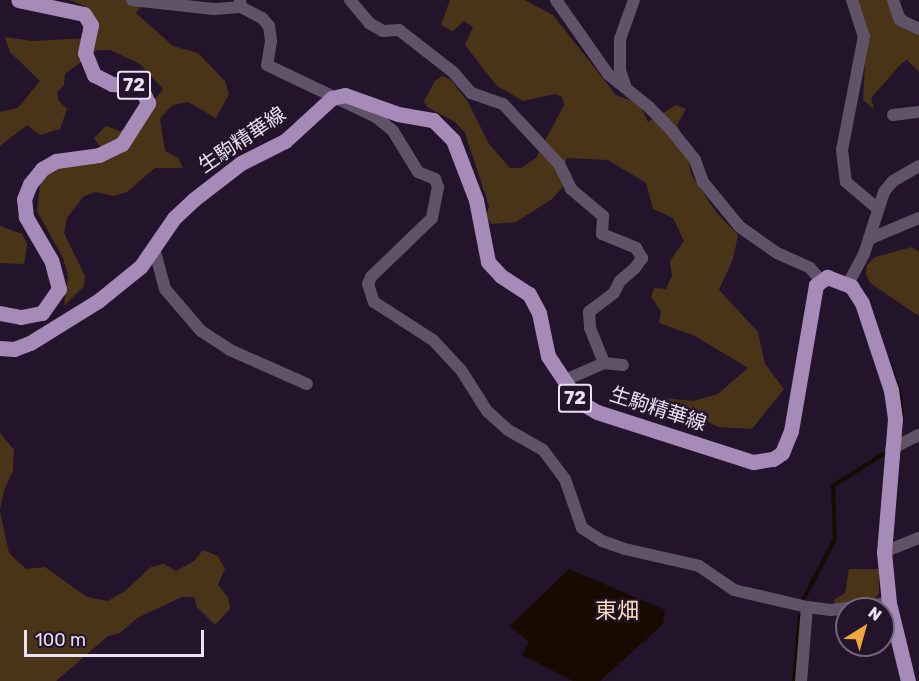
<!DOCTYPE html>
<meta charset="utf-8">
<style>
body{margin:0}
#map{position:relative;width:919px;height:681px;overflow:hidden;background:#23142c;font-family:Rubik,"Noto Sans JP",sans-serif}
div>[style]{position:absolute}
.green>*{inset:0;background:#493417}
.water>*{inset:0;background:#170b00}
.stream>*{height:4px;margin:-2px;padding:0 2px;transform-origin:2px;border-radius:2px;background:#170b00}
.minor>*{height:12px;margin:-6px;padding:0 6px;transform-origin:6px;border-radius:6px;background:#605368}
.major>*{height:15px;margin:-7.5px;padding:0 7.5px;transform-origin:7.5px;border-radius:7.5px;background:#a68ab7}
span{translate:-50% -50%;white-space:nowrap;text-align:center;line-height:1.15;-webkit-text-stroke:4.5px #23142c;paint-order:stroke}
.shield-label span{padding:2px 4px;background:#23142c;border:2px solid;border-radius:4px;-webkit-text-stroke-width:0}
.shield-label{font-size:18px;color:#eae0f1;font-weight:700}
.street-label{font-size:20px;color:#eae0f1}
.quarter-label{font-size:22px;color:#fcddb7}
.north{position:absolute;left:835px;top:597px;width:60px;height:60px;box-sizing:border-box;background:#23142c;border:2px solid #73667b;border-radius:50%;rotate:37deg;font-size:16px;font-weight:700;line-height:24px;text-align:center;color:#eae0f1}
.north::after{content:'';display:block;margin:auto;width:21px;height:27px;background:#efa73d;clip-path:polygon(50% 0,100% 100%,50% 72%,0 100%)}
.scale{position:absolute;left:24px;top:630px;width:180px;height:27px;box-sizing:border-box;border:3px solid #eae0f1;border-top:0;padding-left:8px;font-size:18px;line-height:21px;white-space:nowrap;color:#eae0f1;-webkit-text-stroke:4px #23142c;paint-order:stroke}
</style>
<div id="map">
<div class="green">
<div style="clip-path:polygon(70px 0,159px 0,142px 5px,136px 13px,173px 46px,198px 53px,225px 81px,229px 94px,216px 118px,188px 102px,173px 105px,160px 118px,165px 151px,178px 158px,183px 168px,155px 168px,127px 192px,114px 196px,96px 192px,84px 196px,67px 218px,64px 233px,85px 276px,84px 286px,64px 306px,68px 276px,63px 258px,37px 211px,41px 177px,62px 158px,84px 165px,97px 160px,102px 150px,94px 138px,106px 126px,120px 131px,134px 126px,163px 89px,140px 64px,110px 50px,97px 50px,65px 74px,64px 85px,57px 92px,59px 101px,67px 109px,60px 129px,40px 135px,27px 125px,0 146px,0 112px,18px 108px,40px 81px,10px 52px,5px 37px,33px 41px,89px 38px,92px 19px,87px 7px)"></div>
<div style="clip-path:polygon(450px 0,525px 0,553px 15px,616px 95px,640px 104px,648px 122px,676px 105px,686px 109px,677px 125px,687px 145px,691px 174px,716px 212px,738px 235px,733px 259px,719px 290px,758px 332px,765px 364px,784px 389px,752px 429px,718px 427px,663px 398px,693px 401px,718px 394px,748px 368px,695px 336px,659px 323px,661px 311px,651px 297px,654px 288px,666px 289px,672px 276px,670px 261px,684px 241px,673px 218px,653px 209px,646px 183px,608px 160px,567px 158px,561px 170px,567px 182px,552px 199px,516px 222px,491px 224px,486px 217px,489px 206px,465px 133px,455px 122px,427px 107px,424px 101px,435px 81px,442px 76px,451px 80px,468px 102px,489px 144px,510px 168px,521px 168px,536px 158px,564px 105px,562px 97px,555px 94px,523px 101px,497px 86px,465px 45px,473px 27px,464px 21px,453px 31px,441px 25px)"></div>
<div style="clip-path:polygon(856px 0,894px 0,919px 31px,919px 72px,907px 60px,901px 64px,871px 98px,874px 109px,863px 100px,867px 27px)"></div>
<div style="clip-path:polygon(0 226px,22px 234px,27px 244px,24px 264px,0 263px)"></div>
<div style="clip-path:polygon(912px 247px,919px 252px,919px 316px,870px 283px,866px 274px,867px 265px,875px 257px)"></div>
<div style="clip-path:polygon(0 433px,14px 450px,13px 471px,4px 490px,0 510px)"></div>
<div style="clip-path:polygon(0 511px,9px 553px,26px 569px,45px 567px,87px 597px,108px 601px,125px 591px,151px 567px,164px 564px,176px 571px,194px 561px,203px 550px,218px 556px,225px 569px,218px 585px,228px 597px,230px 609px,215px 625px,197px 607px,194px 597px,182px 597px,137px 618px,120px 633px,108px 636px,56px 681px,0 681px)"></div>
<div style="clip-path:polygon(849px 569px,879px 569px,879px 593px,873px 601px,835px 606px,834px 600px,845px 593px)"></div>
</div>
<div class="water">
<div style="clip-path:polygon(569px 569px,665px 610px,663px 624px,600px 681px,573px 681px,522px 655px,529px 642px,510px 626px)"></div>
</div>
<div class="stream">
<div style="left:890px;top:365px;width:32px;rotate:72deg"></div>
<div style="left:900px;top:395px;width:24px;rotate:85deg"></div>
<div style="left:802px;top:602px;width:71px;rotate:-62.4deg"></div>
<div style="left:835px;top:539px;width:53px;rotate:-92.2deg"></div>
<div style="left:833px;top:486px;width:59px;rotate:-32.6deg"></div>
<div style="left:794px;top:681px;width:66px;rotate:-84.8deg"></div>
</div>
<div class="minor">
<div style="left:132px;top:0;width:82px;rotate:6.3deg"></div>
<div style="left:214px;top:9px;width:27px;rotate:-4deg"></div>
<div style="left:240px;top:0;width:7px;rotate:82deg"></div>
<div style="left:241px;top:7px;width:24px;rotate:28deg"></div>
<div style="left:262px;top:18px;width:11px;rotate:49deg"></div>
<div style="left:269px;top:26px;width:15px;rotate:82deg"></div>
<div style="left:271px;top:41px;width:24px;rotate:99deg"></div>
<div style="left:267px;top:65px;width:121px;rotate:25.5deg"></div>
<div style="left:376px;top:117px;width:22px;rotate:39deg"></div>
<div style="left:393px;top:131px;width:48px;rotate:58.6deg"></div>
<div style="left:418px;top:172px;width:18px;rotate:22deg"></div>
<div style="left:435px;top:179px;width:9px;rotate:69deg"></div>
<div style="left:438px;top:187px;width:32px;rotate:101deg"></div>
<div style="left:432px;top:218px;width:85px;rotate:136deg"></div>
<div style="left:371px;top:277px;width:8px;rotate:113deg"></div>
<div style="left:368px;top:284px;width:19px;rotate:72deg"></div>
<div style="left:374px;top:302px;width:70px;rotate:32.8deg"></div>
<div style="left:433px;top:340px;width:41px;rotate:47deg"></div>
<div style="left:461px;top:370px;width:49px;rotate:57.6deg"></div>
<div style="left:487px;top:411px;width:28px;rotate:42deg"></div>
<div style="left:508px;top:430px;width:40px;rotate:29.7deg"></div>
<div style="left:543px;top:450px;width:36px;rotate:53deg"></div>
<div style="left:565px;top:479px;width:52px;rotate:70.9deg"></div>
<div style="left:582px;top:528px;width:24px;rotate:33deg"></div>
<div style="left:602px;top:541px;width:24px;rotate:19deg"></div>
<div style="left:625px;top:549px;width:76px;rotate:12.9deg"></div>
<div style="left:699px;top:566px;width:42px;rotate:34.4deg"></div>
<div style="left:734px;top:590px;width:75px;rotate:13.1deg"></div>
<div style="left:807px;top:607px;width:74px;rotate:94.6deg"></div>
<div style="left:350px;top:0;width:30px;rotate:50deg"></div>
<div style="left:369px;top:23px;width:16px;rotate:30deg"></div>
<div style="left:383px;top:31px;width:16px;rotate:-4deg"></div>
<div style="left:399px;top:30px;width:68px;rotate:37.9deg"></div>
<div style="left:453px;top:72px;width:28px;rotate:49deg"></div>
<div style="left:471px;top:93px;width:34px;rotate:19deg"></div>
<div style="left:503px;top:104px;width:82px;rotate:47deg"></div>
<div style="left:559px;top:164px;width:28px;rotate:64deg"></div>
<div style="left:571px;top:189px;width:42px;rotate:40.2deg"></div>
<div style="left:603px;top:216px;width:18px;rotate:93deg"></div>
<div style="left:602px;top:234px;width:37px;rotate:22deg"></div>
<div style="left:636px;top:248px;width:12px;rotate:59deg"></div>
<div style="left:642px;top:258px;width:12px;rotate:125deg"></div>
<div style="left:635px;top:268px;width:20px;rotate:139deg"></div>
<div style="left:620px;top:281px;width:13px;rotate:117deg"></div>
<div style="left:614px;top:293px;width:31px;rotate:143deg"></div>
<div style="left:589px;top:312px;width:16px;rotate:86deg"></div>
<div style="left:590px;top:328px;width:38px;rotate:68deg"></div>
<div style="left:556px;top:0;width:90px;rotate:54.9deg"></div>
<div style="left:608px;top:74px;width:53px;rotate:38.8deg"></div>
<div style="left:649px;top:107px;width:32px;rotate:46deg"></div>
<div style="left:671px;top:130px;width:38px;rotate:51deg"></div>
<div style="left:695px;top:160px;width:23px;rotate:70deg"></div>
<div style="left:703px;top:182px;width:58px;rotate:50.6deg"></div>
<div style="left:740px;top:227px;width:45px;rotate:35.1deg"></div>
<div style="left:777px;top:253px;width:36px;rotate:24deg"></div>
<div style="left:810px;top:268px;width:15px;rotate:48deg"></div>
<div style="left:852px;top:0;width:38px;rotate:72deg"></div>
<div style="left:864px;top:36px;width:116px;rotate:100.9deg"></div>
<div style="left:842px;top:150px;width:32px;rotate:83deg"></div>
<div style="left:846px;top:182px;width:39px;rotate:40deg"></div>
<div style="left:893px;top:0;width:21px;rotate:71deg"></div>
<div style="left:900px;top:20px;width:21px;rotate:25deg"></div>
<div style="left:626px;top:88px;width:18px;rotate:-109deg"></div>
<div style="left:620px;top:71px;width:32px;rotate:-90deg"></div>
<div style="left:620px;top:39px;width:41px;rotate:-70.3deg"></div>
<div style="left:893px;top:115px;width:26px;rotate:-7deg"></div>
<div style="left:869px;top:239px;width:54px;rotate:-22.8deg"></div>
<div style="left:154px;top:248px;width:42px;rotate:75deg"></div>
<div style="left:165px;top:289px;width:55px;rotate:49.4deg"></div>
<div style="left:201px;top:331px;width:35px;rotate:33deg"></div>
<div style="left:230px;top:350px;width:84px;rotate:23.8deg"></div>
<div style="left:848px;top:284px;width:34px;rotate:-62deg"></div>
<div style="left:864px;top:254px;width:65px;rotate:-72.1deg"></div>
<div style="left:884px;top:192px;width:14px;rotate:-51deg"></div>
<div style="left:893px;top:181px;width:30px;rotate:-30deg"></div>
<div style="left:563px;top:381px;width:45px;rotate:-23.7deg"></div>
<div style="left:604px;top:363px;width:19px;rotate:6deg"></div>
<div style="left:891px;top:449px;width:31px;rotate:-27deg"></div>
<div style="left:884px;top:552px;width:38px;rotate:-22deg"></div>
<div style="left:807px;top:607px;width:24px;rotate:7deg"></div>
<div style="left:831px;top:610px;width:58px;rotate:-6.9deg"></div>
</div>
<div class="major">
<div style="left:0;top:313px;width:21px;rotate:11deg"></div>
<div style="left:21px;top:317px;width:21px;rotate:-11deg"></div>
<div style="left:42px;top:313px;width:29px;rotate:-55deg"></div>
<div style="left:59px;top:289px;width:30px;rotate:-105deg"></div>
<div style="left:51px;top:260px;width:50px;rotate:-120.2deg"></div>
<div style="left:26px;top:217px;width:18px;rotate:-96deg"></div>
<div style="left:24px;top:199px;width:16px;rotate:-68deg"></div>
<div style="left:30px;top:184px;width:19px;rotate:-51deg"></div>
<div style="left:42px;top:169px;width:16px;rotate:-30deg"></div>
<div style="left:56px;top:161px;width:43px;rotate:-7.9deg"></div>
<div style="left:99px;top:155px;width:25px;rotate:-26deg"></div>
<div style="left:122px;top:144px;width:49px;rotate:-57.6deg"></div>
<div style="left:148px;top:103px;width:17px;rotate:-114deg"></div>
<div style="left:141px;top:87px;width:29px;rotate:-174deg"></div>
<div style="left:112px;top:84px;width:20px;rotate:-153deg"></div>
<div style="left:94px;top:75px;width:24px;rotate:-112deg"></div>
<div style="left:85px;top:53px;width:29px;rotate:-78deg"></div>
<div style="left:91px;top:25px;width:13px;rotate:-122deg"></div>
<div style="left:84px;top:14px;width:67px;rotate:-168deg"></div>
<div style="left:0;top:348px;width:14px;rotate:4deg"></div>
<div style="left:14px;top:349px;width:17px;rotate:-21deg"></div>
<div style="left:30px;top:343px;width:80px;rotate:-31.7deg"></div>
<div style="left:98px;top:301px;width:55px;rotate:-39.1deg"></div>
<div style="left:141px;top:266px;width:58px;rotate:-55.5deg"></div>
<div style="left:174px;top:218px;width:26px;rotate:-43deg"></div>
<div style="left:193px;top:200px;width:61px;rotate:-37.6deg"></div>
<div style="left:241px;top:163px;width:49px;rotate:-26.6deg"></div>
<div style="left:285px;top:141px;width:64px;rotate:-42.5deg"></div>
<div style="left:332px;top:98px;width:13px;rotate:-13deg"></div>
<div style="left:345px;top:95px;width:56px;rotate:19.7deg"></div>
<div style="left:398px;top:114px;width:36px;rotate:10deg"></div>
<div style="left:433px;top:120px;width:28px;rotate:45deg"></div>
<div style="left:453px;top:140px;width:64px;rotate:69deg"></div>
<div style="left:476px;top:200px;width:63px;rotate:79deg"></div>
<div style="left:488px;top:262px;width:19px;rotate:47deg"></div>
<div style="left:501px;top:276px;width:33px;rotate:33deg"></div>
<div style="left:529px;top:294px;width:21px;rotate:62deg"></div>
<div style="left:539px;top:313px;width:44px;rotate:78.2deg"></div>
<div style="left:548px;top:356px;width:54px;rotate:56.3deg"></div>
<div style="left:578px;top:401px;width:22px;rotate:30deg"></div>
<div style="left:597px;top:412px;width:164px;rotate:17.8deg"></div>
<div style="left:753px;top:462px;width:20px;rotate:-9deg"></div>
<div style="left:773px;top:459px;width:11px;rotate:-34deg"></div>
<div style="left:782px;top:453px;width:24px;rotate:-68deg"></div>
<div style="left:791px;top:431px;width:148px;rotate:-80.3deg"></div>
<div style="left:816px;top:285px;width:14px;rotate:-36deg"></div>
<div style="left:827px;top:277px;width:26px;rotate:21deg"></div>
<div style="left:851px;top:286px;width:20px;rotate:57deg"></div>
<div style="left:862px;top:303px;width:92px;rotate:71.6deg"></div>
<div style="left:891px;top:390px;width:29px;rotate:82deg"></div>
<div style="left:895px;top:419px;width:133px;rotate:94.7deg"></div>
<div style="left:884px;top:552px;width:51px;rotate:84.4deg"></div>
<div style="left:889px;top:603px;width:80px;rotate:76.3deg"></div>
</div>
<div class="shield-label">
<span style="left:134px;top:85px">72</span>
<span style="left:575px;top:398px">72</span>
</div>
<div class="street-label">
<span style="left:242px;top:140px;rotate:-34deg">生駒精華線</span>
<span style="left:658px;top:409px;rotate:18deg">生駒精華線</span>
</div>
<div class="quarter-label">
<span style="left:617px;top:611px">東畑</span>
</div>
<div class="north">N</div>
<div class="scale">100 m</div>
</div>
